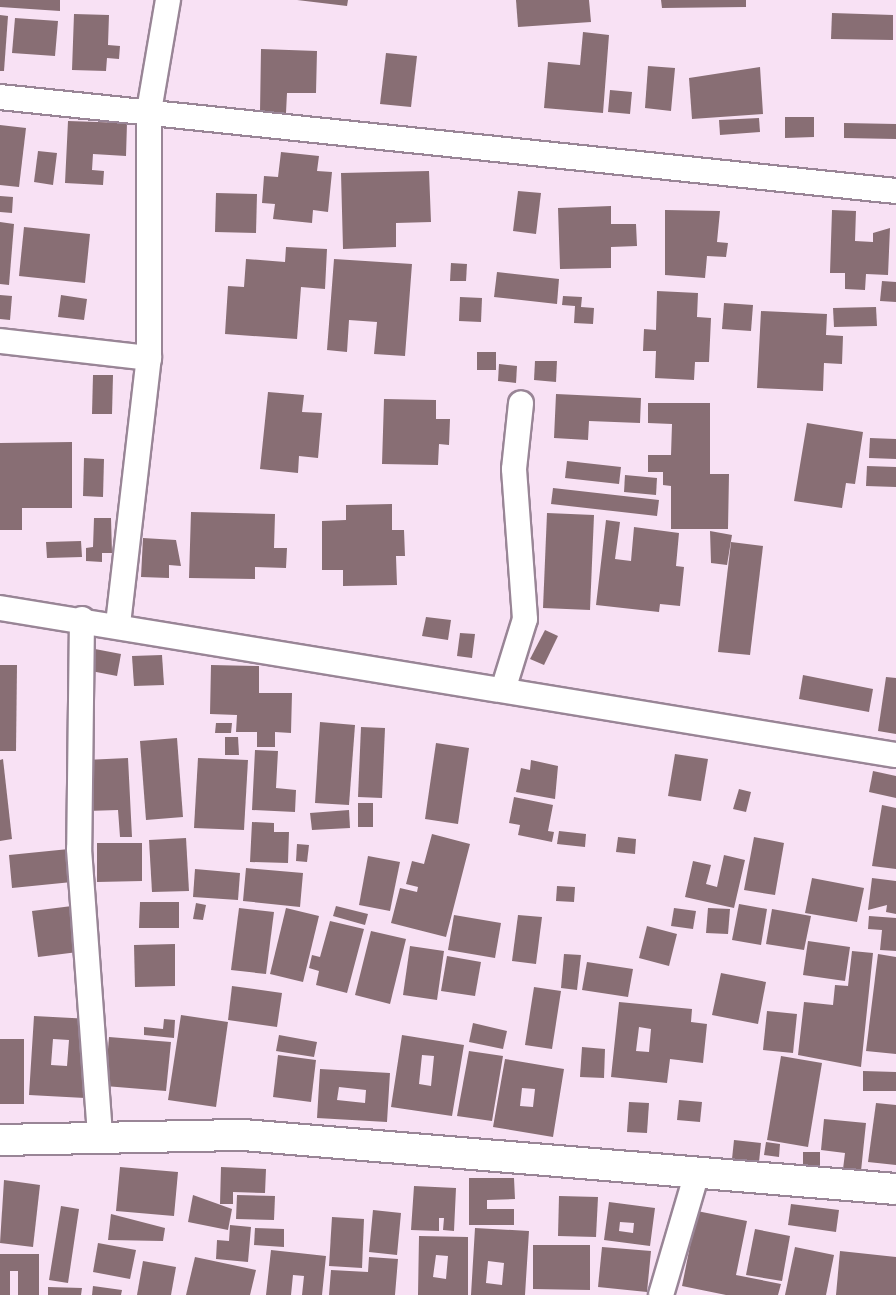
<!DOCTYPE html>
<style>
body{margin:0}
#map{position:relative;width:896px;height:1295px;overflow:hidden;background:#f8e1f4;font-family:Overpass,sans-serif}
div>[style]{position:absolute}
.building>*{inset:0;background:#886e74}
.roads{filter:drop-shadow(2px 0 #998596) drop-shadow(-2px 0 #998596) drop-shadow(0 2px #998596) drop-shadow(0 -2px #998596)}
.minor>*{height:24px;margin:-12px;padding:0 12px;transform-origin:12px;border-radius:12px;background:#fff}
.major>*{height:30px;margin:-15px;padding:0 15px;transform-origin:15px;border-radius:15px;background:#fff}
span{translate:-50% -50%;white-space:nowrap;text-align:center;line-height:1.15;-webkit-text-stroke:4.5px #fcf3fb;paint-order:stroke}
</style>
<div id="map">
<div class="building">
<div style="clip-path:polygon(0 0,60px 0,60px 11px,0 7px)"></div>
<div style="clip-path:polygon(297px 0,348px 0,347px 6px)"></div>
<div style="clip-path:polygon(516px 0,589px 0,591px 22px,518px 27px)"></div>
<div style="clip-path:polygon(661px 0,746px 0,746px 7px,662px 8px)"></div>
<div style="clip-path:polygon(832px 13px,893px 15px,893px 40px,831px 39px)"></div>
<div style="clip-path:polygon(74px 14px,109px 15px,108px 45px,120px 46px,119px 59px,107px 58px,106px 71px,72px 70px)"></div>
<div style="clip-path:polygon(0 15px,8px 16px,4px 71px,0 71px)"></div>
<div style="clip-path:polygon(15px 18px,58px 21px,55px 56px,12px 53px)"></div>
<div style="clip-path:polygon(583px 32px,609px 35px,603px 113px,544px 108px,548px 62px,580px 65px)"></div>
<div style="clip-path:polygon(261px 49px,317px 51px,316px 93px,287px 93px,286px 113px,260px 112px)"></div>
<div style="clip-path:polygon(386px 53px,417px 56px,411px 107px,380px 104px)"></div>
<div style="clip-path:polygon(648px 66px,675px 68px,671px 111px,645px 108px)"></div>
<div style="clip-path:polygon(760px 67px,763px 114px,692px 119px,689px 78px)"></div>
<div style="clip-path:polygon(610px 90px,632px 92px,630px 114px,608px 112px)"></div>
<div style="clip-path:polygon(785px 117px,814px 117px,814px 137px,785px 138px)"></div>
<div style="clip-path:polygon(759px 118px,760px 132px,720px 135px,719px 120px)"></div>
<div style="clip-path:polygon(68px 121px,127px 123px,126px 156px,93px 154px,92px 170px,104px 171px,103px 185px,65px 183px)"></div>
<div style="clip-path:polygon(844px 123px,896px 124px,896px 139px,844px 138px)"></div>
<div style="clip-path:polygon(0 125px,26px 128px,19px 187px,0 185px)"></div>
<div style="clip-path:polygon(38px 151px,57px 153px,53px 185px,34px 182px)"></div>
<div style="clip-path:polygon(281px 152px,319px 156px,317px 171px,332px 172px,328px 212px,313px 210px,312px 223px,273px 219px,275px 204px,262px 203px,264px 176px,278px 177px)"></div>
<div style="clip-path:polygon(429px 171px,431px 222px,396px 223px,396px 247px,343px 249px,341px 173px)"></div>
<div style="clip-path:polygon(518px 191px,541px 193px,536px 234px,513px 231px)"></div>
<div style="clip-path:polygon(216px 193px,257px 194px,256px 233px,215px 232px)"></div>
<div style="clip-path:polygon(0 196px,13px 197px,12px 213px,0 212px)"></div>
<div style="clip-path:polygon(611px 206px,611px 224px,636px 224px,637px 246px,611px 247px,611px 268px,560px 269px,558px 208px)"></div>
<div style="clip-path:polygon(665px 210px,720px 211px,717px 242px,728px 243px,726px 257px,707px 256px,705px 278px,665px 275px)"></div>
<div style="clip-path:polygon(832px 210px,856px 211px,855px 241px,873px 242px,873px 233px,890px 228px,888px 275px,866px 274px,865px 290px,845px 289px,845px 273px,830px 273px)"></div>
<div style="clip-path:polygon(0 222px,14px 224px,9px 285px,0 284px)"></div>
<div style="clip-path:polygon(24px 227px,90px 234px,85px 283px,19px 276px)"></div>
<div style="clip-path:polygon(286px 247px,327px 249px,325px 289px,301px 287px,297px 339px,225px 334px,228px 286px,244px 287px,246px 259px,285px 262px)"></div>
<div style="clip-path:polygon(334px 259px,412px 264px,405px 356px,374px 354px,377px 322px,349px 320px,347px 352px,327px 350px)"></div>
<div style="clip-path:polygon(451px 263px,467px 264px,466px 281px,450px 281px)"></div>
<div style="clip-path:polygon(497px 272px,559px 279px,557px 304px,494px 297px)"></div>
<div style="clip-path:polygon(882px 281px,896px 282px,896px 302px,880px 301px)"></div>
<div style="clip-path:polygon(657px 291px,698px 293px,697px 317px,711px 318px,709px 362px,695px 362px,694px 380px,655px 378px,656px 351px,643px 351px,644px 329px,656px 330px)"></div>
<div style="clip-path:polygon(0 295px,12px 296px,10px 320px,0 319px)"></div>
<div style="clip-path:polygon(61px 295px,87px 299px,84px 320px,58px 317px)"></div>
<div style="clip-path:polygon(563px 296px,582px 297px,581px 307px,594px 308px,593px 324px,574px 323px,575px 306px,562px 305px)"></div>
<div style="clip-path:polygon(460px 297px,482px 298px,481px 322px,459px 321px)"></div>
<div style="clip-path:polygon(724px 303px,753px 305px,751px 331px,722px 329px)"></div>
<div style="clip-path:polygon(876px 307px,877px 326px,834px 327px,833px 308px)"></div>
<div style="clip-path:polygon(761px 311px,827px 314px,826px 335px,843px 336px,842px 364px,824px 363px,823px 391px,757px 388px)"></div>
<div style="clip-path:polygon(477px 352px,496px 352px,496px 370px,477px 370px)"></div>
<div style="clip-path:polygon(535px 361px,557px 361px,556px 382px,534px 380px)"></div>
<div style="clip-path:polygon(499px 364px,517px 366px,516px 383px,498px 381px)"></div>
<div style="clip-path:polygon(93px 375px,113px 375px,112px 414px,92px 414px)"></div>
<div style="clip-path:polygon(268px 392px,304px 395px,302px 412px,322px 413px,318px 458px,299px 456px,298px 473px,260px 469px)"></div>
<div style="clip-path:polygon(556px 394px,641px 398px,640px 423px,589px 421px,588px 440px,554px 438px)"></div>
<div style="clip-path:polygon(384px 399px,436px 400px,436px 419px,450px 419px,449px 445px,439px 444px,438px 465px,382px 464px)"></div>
<div style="clip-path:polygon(648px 403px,710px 403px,710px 474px,729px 474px,728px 529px,671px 529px,671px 486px,663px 485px,663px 472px,648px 472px,648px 455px,671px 455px,672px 424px,648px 423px)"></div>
<div style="clip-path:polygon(807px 423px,863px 432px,855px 484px,846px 483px,842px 508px,794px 501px)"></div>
<div style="clip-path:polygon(870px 438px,896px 439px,896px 459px,869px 458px)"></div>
<div style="clip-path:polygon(72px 442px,72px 508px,22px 508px,22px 530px,0 530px,0 443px)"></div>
<div style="clip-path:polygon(84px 458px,104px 459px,103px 497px,83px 496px)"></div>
<div style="clip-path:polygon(567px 461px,621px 467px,619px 484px,565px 478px)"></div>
<div style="clip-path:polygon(867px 466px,896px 467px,896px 487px,866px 486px)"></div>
<div style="clip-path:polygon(625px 475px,657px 478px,656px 495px,624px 492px)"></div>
<div style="clip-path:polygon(553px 488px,659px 500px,657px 516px,551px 504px)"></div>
<div style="clip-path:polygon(392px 504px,392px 530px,404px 530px,405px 556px,396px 556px,397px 585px,343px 586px,343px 570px,322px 570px,322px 521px,346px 520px,346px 505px)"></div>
<div style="clip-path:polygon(191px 512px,275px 514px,274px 548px,287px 548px,286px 568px,255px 567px,255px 579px,189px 578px)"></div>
<div style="clip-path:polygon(547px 513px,594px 515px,590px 610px,543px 608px)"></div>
<div style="clip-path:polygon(94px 518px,111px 518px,112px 553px,102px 553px,102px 562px,86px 561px,86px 548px,93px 547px)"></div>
<div style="clip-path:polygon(606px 520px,620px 522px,615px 559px,631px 561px,634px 527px,679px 533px,676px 566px,684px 567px,680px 606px,660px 604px,659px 612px,596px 605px)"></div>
<div style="clip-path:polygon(710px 531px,732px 535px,727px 565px,711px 563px)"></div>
<div style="clip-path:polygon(143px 538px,176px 540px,181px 566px,169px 565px,169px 578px,141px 577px)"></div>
<div style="clip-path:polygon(81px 541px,82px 557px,47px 558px,46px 542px)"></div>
<div style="clip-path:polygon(731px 542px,763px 546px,750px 655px,718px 652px)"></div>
<div style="clip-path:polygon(426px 617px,451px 620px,448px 640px,422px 636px)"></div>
<div style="clip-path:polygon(545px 630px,558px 636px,544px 665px,530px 659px)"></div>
<div style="clip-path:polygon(460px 633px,475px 634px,472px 658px,457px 656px)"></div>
<div style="clip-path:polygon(95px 649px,121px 654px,117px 676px,91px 671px)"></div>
<div style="clip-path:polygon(162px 655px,164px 685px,134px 686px,132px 656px)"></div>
<div style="clip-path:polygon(0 665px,17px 665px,16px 751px,0 751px)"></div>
<div style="clip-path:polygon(211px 665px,259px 666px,259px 693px,292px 693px,291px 733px,275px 732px,275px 747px,257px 747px,257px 732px,236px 732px,237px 715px,210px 714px)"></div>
<div style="clip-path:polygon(803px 675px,873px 689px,869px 712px,799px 699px)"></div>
<div style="clip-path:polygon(886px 677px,896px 678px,896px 734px,878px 731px)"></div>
<div style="clip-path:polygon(320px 722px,355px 725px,349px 805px,315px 803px)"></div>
<div style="clip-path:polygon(216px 723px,232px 723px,231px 733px,215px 733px)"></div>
<div style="clip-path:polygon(361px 727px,385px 728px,382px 798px,358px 797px)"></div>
<div style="clip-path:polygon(225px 737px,238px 737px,239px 755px,225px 755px)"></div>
<div style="clip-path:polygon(177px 738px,183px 817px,146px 820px,140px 741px)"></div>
<div style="clip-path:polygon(436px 743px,469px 748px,458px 824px,425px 819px)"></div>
<div style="clip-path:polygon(255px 750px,278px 751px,276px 788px,296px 790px,295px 812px,252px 810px)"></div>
<div style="clip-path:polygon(675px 754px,708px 759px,701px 801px,668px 796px)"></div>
<div style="clip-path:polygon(128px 758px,132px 837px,120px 837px,118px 810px,87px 811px,85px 760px)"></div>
<div style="clip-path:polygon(198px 758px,248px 760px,244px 830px,194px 828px)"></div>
<div style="clip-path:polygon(3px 759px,12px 839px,0 841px,0 760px)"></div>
<div style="clip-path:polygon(531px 760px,558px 766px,555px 799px,516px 792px,521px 768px,530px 770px)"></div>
<div style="clip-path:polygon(873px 771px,896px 776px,896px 798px,869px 792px)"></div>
<div style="clip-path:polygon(739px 789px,751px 792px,746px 812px,733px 809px)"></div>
<div style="clip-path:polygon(514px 797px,553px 805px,548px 831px,554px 832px,552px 842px,518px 835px,520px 825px,509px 823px)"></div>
<div style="clip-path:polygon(358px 803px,373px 803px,373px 827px,358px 827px)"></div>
<div style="clip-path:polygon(882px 805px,896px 808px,896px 869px,872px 866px)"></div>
<div style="clip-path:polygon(349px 810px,350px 828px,312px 830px,310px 813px)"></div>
<div style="clip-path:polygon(252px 822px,274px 823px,274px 832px,289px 832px,288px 863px,250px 862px)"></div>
<div style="clip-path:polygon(559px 831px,586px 834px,585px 847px,557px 844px)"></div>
<div style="clip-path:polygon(432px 834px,470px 844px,446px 937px,391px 923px,400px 888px,417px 892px,418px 887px,406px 884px,412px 861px,424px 864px)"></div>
<div style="clip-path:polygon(618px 837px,636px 839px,635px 854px,616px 852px)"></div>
<div style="clip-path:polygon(754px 837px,784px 843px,775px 895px,744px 890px)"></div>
<div style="clip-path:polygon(186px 838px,189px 891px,152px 892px,149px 840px)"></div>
<div style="clip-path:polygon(97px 843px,142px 843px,142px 881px,97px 882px)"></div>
<div style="clip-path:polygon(297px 844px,309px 845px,307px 862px,296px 861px)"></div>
<div style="clip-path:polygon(69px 849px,72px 882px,12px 888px,9px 855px)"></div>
<div style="clip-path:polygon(724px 855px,745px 860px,734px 908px,685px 897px,693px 861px,711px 865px,706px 884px,717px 887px)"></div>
<div style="clip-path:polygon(368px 856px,400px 862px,390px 911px,359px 905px)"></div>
<div style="clip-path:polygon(246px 868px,303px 873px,300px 907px,243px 901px)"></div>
<div style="clip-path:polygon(195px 869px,240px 873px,238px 900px,193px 897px)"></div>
<div style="clip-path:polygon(812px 878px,864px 888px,857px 922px,805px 913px)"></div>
<div style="clip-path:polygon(872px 878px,896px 881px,896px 914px,886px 912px,887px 905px,868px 910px)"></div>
<div style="clip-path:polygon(557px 886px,575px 887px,574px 902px,556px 901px)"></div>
<div style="clip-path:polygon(140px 902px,179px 902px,179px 928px,139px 928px)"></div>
<div style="clip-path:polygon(196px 903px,206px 905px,203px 920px,193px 919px)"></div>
<div style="clip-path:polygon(739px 904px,767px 909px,761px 945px,732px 940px)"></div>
<div style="clip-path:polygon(80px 905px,86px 951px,38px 957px,32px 911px)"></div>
<div style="clip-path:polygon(336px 906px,368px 914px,365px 925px,333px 916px)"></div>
<div style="clip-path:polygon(239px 908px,274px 912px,266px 974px,231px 970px)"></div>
<div style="clip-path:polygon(286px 908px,319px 916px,303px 982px,270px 974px)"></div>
<div style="clip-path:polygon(674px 908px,696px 911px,693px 929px,671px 926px)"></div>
<div style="clip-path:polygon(708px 908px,730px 909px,728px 934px,706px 933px)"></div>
<div style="clip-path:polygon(772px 909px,811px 916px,804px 950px,766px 944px)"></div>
<div style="clip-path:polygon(454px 915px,501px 923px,495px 958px,448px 950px)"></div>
<div style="clip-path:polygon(518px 915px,542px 917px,536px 964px,512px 961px)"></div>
<div style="clip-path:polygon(869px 916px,896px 918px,896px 951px,880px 950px,882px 930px,868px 929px)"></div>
<div style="clip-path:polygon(330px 921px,364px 929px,347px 993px,316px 985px,319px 971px,309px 968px,312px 955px,320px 957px)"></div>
<div style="clip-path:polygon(647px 926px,677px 934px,669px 966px,639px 958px)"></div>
<div style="clip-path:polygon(371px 931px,406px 939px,390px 1004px,355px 995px)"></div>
<div style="clip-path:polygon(808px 941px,850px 947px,845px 981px,803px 975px)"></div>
<div style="clip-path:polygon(175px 944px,175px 986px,135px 987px,134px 945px)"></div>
<div style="clip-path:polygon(410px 946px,444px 951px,437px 1000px,403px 995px)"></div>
<div style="clip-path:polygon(852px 951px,873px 953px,861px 1067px,798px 1055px,804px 1002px,833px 1005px,835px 985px,848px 986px)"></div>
<div style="clip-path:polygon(564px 954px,581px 955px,577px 990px,561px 988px)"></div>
<div style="clip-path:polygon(878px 954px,896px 957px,896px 1054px,866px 1051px)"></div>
<div style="clip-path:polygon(447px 956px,481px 962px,475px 996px,441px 991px)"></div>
<div style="clip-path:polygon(587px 962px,633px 969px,628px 997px,582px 990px)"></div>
<div style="clip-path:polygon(721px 973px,766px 982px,758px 1024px,712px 1015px)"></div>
<div style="clip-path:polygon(232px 986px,282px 993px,277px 1027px,228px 1020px)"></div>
<div style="clip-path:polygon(534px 987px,561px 991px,552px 1049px,525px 1045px)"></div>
<div style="clip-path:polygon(evenodd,619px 1002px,692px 1009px,691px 1022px,707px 1024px,703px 1063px,670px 1059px,667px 1083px,611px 1077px,619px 1002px,639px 1027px,651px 1029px,649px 1052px,636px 1051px,639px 1027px)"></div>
<div style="clip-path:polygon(767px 1011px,797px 1014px,793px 1053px,763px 1050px)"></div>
<div style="clip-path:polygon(181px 1015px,228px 1022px,216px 1107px,168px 1100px)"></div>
<div style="clip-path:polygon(evenodd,34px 1016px,91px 1019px,85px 1098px,29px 1095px,34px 1016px,53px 1039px,69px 1040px,67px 1066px,51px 1065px,53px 1039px)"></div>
<div style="clip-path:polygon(164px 1019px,175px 1020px,174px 1038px,144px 1035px,144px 1027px,163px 1029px)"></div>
<div style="clip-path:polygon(473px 1023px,507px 1031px,503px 1049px,469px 1042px)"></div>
<div style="clip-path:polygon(279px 1035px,317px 1042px,314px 1057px,276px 1051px)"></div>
<div style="clip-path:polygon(evenodd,402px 1035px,464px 1045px,452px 1116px,391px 1107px,402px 1035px,422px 1055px,434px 1056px,431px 1086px,419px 1084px,422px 1055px)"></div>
<div style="clip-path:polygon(109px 1037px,171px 1042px,166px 1091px,105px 1086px)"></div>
<div style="clip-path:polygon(0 1039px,24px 1039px,24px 1104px,0 1104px)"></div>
<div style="clip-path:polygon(582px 1047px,605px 1049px,604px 1078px,580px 1077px)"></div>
<div style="clip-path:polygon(469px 1051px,503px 1056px,492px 1121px,457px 1116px)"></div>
<div style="clip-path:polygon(278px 1055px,316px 1060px,311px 1102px,273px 1097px)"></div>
<div style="clip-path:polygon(781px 1056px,822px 1063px,808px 1147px,767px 1140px)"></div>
<div style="clip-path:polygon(evenodd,505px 1059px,564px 1069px,553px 1137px,493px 1127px,505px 1059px,522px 1088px,535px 1089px,533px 1107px,520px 1106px,522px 1088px)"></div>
<div style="clip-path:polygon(evenodd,320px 1069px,390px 1073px,387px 1122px,317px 1118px,320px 1069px,339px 1087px,366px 1090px,365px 1103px,337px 1100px,339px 1087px)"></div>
<div style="clip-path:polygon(863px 1071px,896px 1072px,896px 1091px,863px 1091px)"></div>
<div style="clip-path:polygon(679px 1100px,702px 1102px,700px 1122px,677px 1120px)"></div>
<div style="clip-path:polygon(629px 1102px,649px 1103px,647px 1133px,627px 1132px)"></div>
<div style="clip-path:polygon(876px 1103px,896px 1105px,896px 1165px,868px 1162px)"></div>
<div style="clip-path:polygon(824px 1119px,866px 1123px,861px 1171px,843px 1169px,845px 1153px,821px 1150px)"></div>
<div style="clip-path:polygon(734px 1140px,761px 1143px,759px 1162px,732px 1159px)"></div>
<div style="clip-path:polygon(766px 1142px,780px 1144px,779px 1157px,764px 1155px)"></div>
<div style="clip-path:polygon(803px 1152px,820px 1152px,820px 1167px,803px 1167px)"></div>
<div style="clip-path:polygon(120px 1167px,178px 1172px,174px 1216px,116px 1211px)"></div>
<div style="clip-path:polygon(221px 1167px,266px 1169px,265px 1193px,233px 1192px,233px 1204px,220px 1204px)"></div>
<div style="clip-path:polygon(469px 1178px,514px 1178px,515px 1199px,487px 1200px,487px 1209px,514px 1209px,514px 1225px,469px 1225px)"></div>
<div style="clip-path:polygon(4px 1180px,40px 1185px,33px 1247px,0 1243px)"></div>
<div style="clip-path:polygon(414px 1186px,456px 1188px,454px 1231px,443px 1230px,444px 1218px,439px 1218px,439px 1231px,411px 1230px)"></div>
<div style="clip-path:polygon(193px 1195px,232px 1209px,228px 1230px,188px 1222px)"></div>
<div style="clip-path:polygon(237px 1195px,275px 1196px,274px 1220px,236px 1219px)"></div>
<div style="clip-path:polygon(559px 1196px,598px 1197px,596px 1237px,558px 1236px)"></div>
<div style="clip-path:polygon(evenodd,609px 1202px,655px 1208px,650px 1246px,604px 1240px,609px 1202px,620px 1222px,634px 1223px,633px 1233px,619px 1231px,620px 1222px)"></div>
<div style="clip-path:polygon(791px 1204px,839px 1210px,836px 1232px,788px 1225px)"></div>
<div style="clip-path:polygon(61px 1206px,79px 1209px,68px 1283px,49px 1280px)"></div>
<div style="clip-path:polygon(373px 1210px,401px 1213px,397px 1255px,369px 1252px)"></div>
<div style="clip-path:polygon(697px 1211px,747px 1221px,736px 1275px,781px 1284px,778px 1295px,726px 1295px,682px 1286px)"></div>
<div style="clip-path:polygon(111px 1214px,165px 1228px,163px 1241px,108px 1240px)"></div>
<div style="clip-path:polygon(332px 1217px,364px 1219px,362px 1268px,329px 1266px)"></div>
<div style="clip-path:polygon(230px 1225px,251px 1227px,248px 1262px,216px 1259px,217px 1240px,229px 1241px)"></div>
<div style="clip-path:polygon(255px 1228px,284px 1229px,284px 1247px,254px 1245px)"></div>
<div style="clip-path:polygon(evenodd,475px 1228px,529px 1231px,525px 1295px,471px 1295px,475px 1228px,488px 1261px,504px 1263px,502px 1285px,486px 1283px,488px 1261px)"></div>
<div style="clip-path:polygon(755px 1229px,790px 1236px,782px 1281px,746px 1275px)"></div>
<div style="clip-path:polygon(evenodd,419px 1236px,468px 1237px,468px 1295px,418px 1295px,419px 1236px,436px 1255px,448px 1256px,446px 1279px,433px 1277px,436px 1255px)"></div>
<div style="clip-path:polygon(98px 1243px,136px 1250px,130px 1279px,93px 1272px)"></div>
<div style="clip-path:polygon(533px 1245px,590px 1245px,590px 1290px,533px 1289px)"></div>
<div style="clip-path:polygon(602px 1247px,651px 1251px,647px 1292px,598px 1287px)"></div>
<div style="clip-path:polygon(795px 1247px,834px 1255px,826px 1295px,785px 1295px)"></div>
<div style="clip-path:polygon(271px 1250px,326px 1256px,322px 1295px,302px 1295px,304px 1276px,293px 1275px,291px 1295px,266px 1295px)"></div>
<div style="clip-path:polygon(840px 1251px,896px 1257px,896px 1295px,836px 1295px)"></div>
<div style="clip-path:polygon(0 1254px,39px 1254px,39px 1295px,18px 1295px,18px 1271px,10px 1271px,10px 1295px,0 1295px)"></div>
<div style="clip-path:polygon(195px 1257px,256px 1270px,250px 1295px,186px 1295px)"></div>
<div style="clip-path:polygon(369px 1257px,398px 1259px,395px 1295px,329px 1295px,331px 1270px,368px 1272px)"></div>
<div style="clip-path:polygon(143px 1261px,176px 1267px,171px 1295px,137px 1295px)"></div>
<div style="clip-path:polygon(93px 1286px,122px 1290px,121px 1295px,92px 1295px)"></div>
<div style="clip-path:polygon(48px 1287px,82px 1288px,81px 1295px,48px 1295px)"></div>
</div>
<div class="roads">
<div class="minor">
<div style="left:0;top:97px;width:901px;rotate:5.99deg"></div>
<div style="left:0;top:341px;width:150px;rotate:6.5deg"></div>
<div style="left:0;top:608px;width:908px;rotate:9.32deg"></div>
<div style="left:82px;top:619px;width:230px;rotate:90.7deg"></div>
<div style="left:79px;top:849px;width:287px;rotate:85.8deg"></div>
<div style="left:118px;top:624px;width:268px;rotate:-83.4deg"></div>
<div style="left:149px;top:358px;width:247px;rotate:-90deg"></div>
<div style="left:149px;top:111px;width:113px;rotate:-80.3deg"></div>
<div style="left:503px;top:690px;width:74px;rotate:-72.8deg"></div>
<div style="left:525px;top:619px;width:150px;rotate:-94.2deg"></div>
<div style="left:514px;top:469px;width:66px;rotate:-83.9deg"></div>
<div style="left:661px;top:1295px;width:124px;rotate:-73.6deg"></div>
</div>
<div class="major">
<div style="left:0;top:1140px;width:243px;rotate:-1.2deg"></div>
<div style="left:243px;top:1135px;width:655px;rotate:4.73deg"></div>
</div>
</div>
</div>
